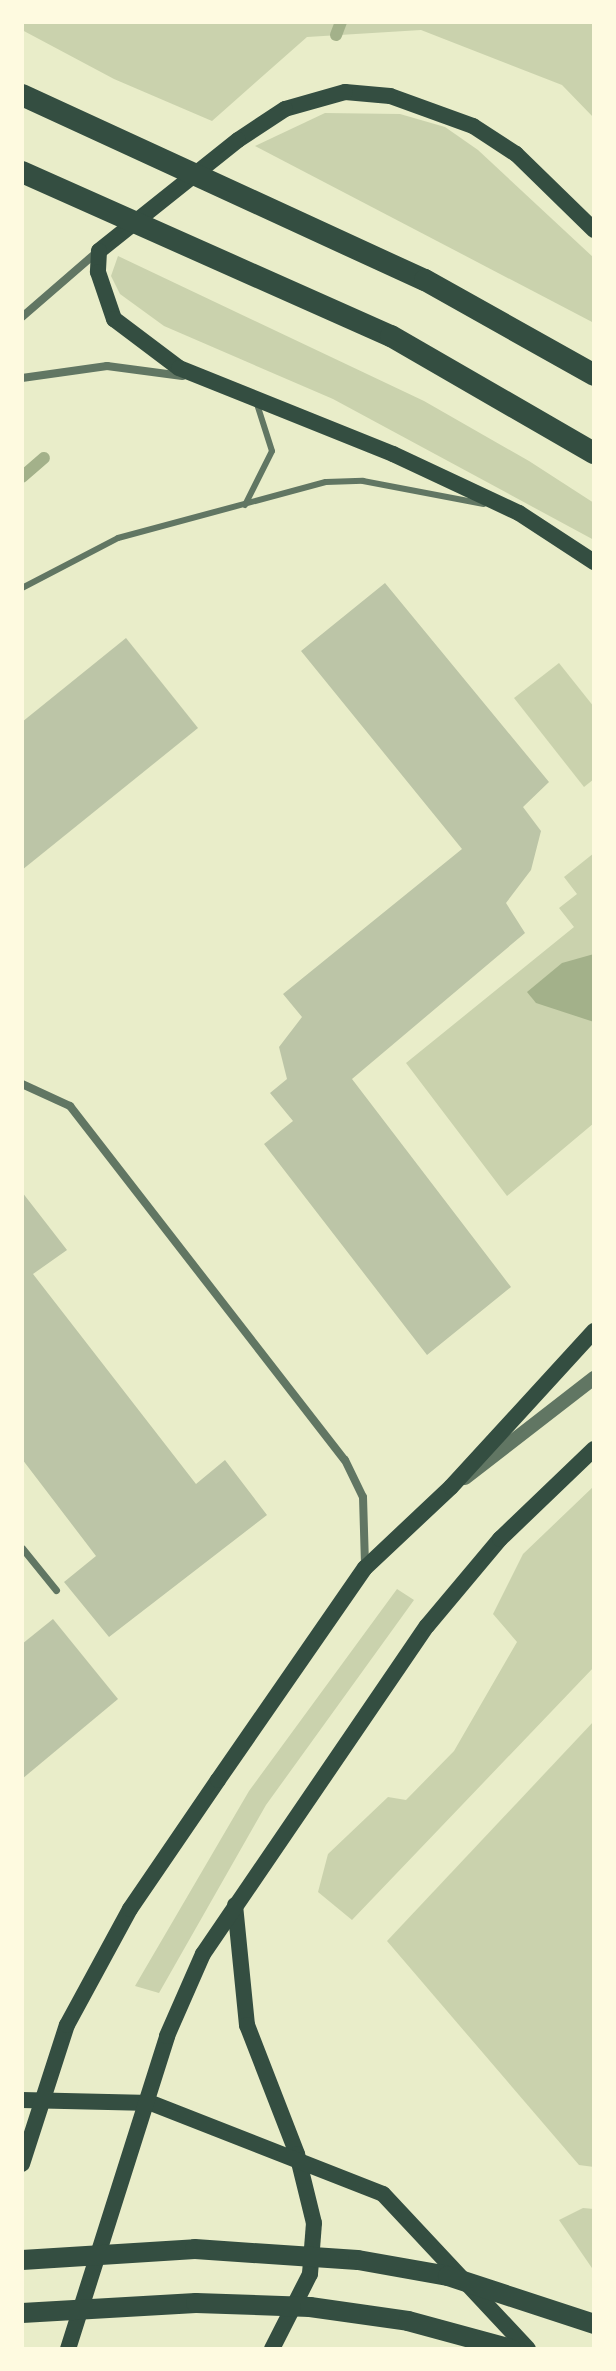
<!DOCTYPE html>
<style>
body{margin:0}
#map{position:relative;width:616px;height:2371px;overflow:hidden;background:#e9edc9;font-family:"Public Sans",sans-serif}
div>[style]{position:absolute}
.green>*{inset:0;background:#cad2ad}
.water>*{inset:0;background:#a3b18a}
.stream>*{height:12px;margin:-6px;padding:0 6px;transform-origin:6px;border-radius:6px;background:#a3b18a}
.building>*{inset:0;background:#bcc5a7}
.service>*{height:6px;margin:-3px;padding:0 3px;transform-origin:3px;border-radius:3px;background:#617663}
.pedestrian>*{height:7px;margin:-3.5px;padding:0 3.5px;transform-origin:3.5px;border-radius:3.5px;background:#617663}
.minor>*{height:8px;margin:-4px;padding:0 4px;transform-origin:4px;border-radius:4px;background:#617663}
.tertiary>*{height:14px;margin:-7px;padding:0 7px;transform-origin:7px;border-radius:7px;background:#617663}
.secondary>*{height:16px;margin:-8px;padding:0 8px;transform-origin:8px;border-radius:8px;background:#344e41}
.primary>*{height:20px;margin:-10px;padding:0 10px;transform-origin:10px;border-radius:10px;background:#344e41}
.trunk>*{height:22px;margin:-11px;padding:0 11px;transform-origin:11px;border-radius:11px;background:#344e41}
span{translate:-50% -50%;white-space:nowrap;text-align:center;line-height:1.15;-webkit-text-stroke:6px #fefae0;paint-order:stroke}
.frame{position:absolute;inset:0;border:24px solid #fefae0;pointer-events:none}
</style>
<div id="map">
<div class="green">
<div style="clip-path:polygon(22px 22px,594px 22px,594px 118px,562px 85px,421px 30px,307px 37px,212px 121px,114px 79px,22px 30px)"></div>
<div style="clip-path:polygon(325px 113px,400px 114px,445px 127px,478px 150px,594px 258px,594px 323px,255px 146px)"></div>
<div style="clip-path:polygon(118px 256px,424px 401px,529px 461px,594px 503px,594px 540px,333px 399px,164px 326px,120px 294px,111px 276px)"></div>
<div style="clip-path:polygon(559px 663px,594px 707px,594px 779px,584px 787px,514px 698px)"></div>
<div style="clip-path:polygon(594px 853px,594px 1123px,507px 1196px,406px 1063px,574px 927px,559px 908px,577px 894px,564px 877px)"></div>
<div style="clip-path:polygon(594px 1486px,594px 1667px,352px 1920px,318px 1892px,328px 1854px,388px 1797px,406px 1800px,454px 1751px,517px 1642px,493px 1614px,523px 1554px)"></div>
<div style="clip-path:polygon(397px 1589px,414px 1600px,266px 1805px,159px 1993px,135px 1986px,249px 1791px)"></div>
<div style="clip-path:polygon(594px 1721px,594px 2167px,579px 2165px,387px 1941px)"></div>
<div style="clip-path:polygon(583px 2208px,594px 2209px,594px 2271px,559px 2220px)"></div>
</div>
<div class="water">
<div style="clip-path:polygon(594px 954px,594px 1022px,536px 1003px,527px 992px,562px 963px)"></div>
</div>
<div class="stream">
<div style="left:336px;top:35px;width:14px;rotate:-69deg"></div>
<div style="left:22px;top:477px;width:29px;rotate:-41deg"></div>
</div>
<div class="building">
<div style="clip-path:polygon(385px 583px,549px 782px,523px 807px,541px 831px,531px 870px,506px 903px,525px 933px,352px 1079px,511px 1287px,427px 1355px,264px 1144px,293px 1121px,270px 1093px,287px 1079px,279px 1047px,302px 1017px,283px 994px,462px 849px,301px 651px)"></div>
<div style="clip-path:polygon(126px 638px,198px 728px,22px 870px,22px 722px)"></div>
<div style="clip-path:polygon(22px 1192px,67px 1250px,33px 1274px,196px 1484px,225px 1460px,267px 1515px,109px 1637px,64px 1582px,96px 1556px,22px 1459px)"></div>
<div style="clip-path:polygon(53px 1619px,118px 1699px,22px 1779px,22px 1644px)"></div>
</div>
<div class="service">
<div style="left:245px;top:505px;width:60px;rotate:-63.4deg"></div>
<div style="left:272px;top:451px;width:49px;rotate:-107.7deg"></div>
<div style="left:22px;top:588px;width:108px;rotate:-27.5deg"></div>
<div style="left:118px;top:538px;width:215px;rotate:-15.1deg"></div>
<div style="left:326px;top:482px;width:37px;rotate:-2deg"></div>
<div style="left:363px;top:481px;width:123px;rotate:10.8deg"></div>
</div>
<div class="pedestrian">
<div style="left:22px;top:1548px;width:54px;rotate:51deg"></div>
</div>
<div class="minor">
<div style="left:22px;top:317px;width:99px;rotate:-40.9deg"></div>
<div style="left:22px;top:378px;width:86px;rotate:-8deg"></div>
<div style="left:107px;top:366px;width:76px;rotate:7.6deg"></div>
<div style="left:22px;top:1084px;width:53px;rotate:24.6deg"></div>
<div style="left:70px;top:1106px;width:448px;rotate:52.2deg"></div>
<div style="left:345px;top:1460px;width:41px;rotate:64.1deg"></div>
<div style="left:363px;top:1497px;width:69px;rotate:88.3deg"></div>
</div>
<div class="tertiary">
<div style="left:465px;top:1478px;width:163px;rotate:-37.8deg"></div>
</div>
<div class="secondary">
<div style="left:594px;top:230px;width:109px;rotate:-135.7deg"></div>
<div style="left:516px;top:154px;width:51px;rotate:-146.9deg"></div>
<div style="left:473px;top:126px;width:88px;rotate:-160.1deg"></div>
<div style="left:390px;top:96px;width:45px;rotate:-174.9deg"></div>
<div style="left:345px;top:92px;width:62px;rotate:164.2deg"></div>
<div style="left:285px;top:109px;width:56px;rotate:146.6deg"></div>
<div style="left:238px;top:140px;width:178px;rotate:141.4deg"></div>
<div style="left:99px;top:251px;width:21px;rotate:93deg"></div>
<div style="left:98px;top:272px;width:50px;rotate:71.2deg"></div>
<div style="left:114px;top:319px;width:81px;rotate:37deg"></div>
<div style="left:179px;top:368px;width:231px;rotate:21.9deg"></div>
<div style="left:393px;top:454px;width:139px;rotate:25.1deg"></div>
<div style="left:519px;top:513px;width:90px;rotate:33.2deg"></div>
<div style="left:235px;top:1905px;width:121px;rotate:84.3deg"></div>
<div style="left:247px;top:2025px;width:138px;rotate:68.8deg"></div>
<div style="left:297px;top:2154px;width:71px;rotate:76.2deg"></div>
<div style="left:314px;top:2223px;width:51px;rotate:94.5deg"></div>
<div style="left:310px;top:2274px;width:84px;rotate:116.9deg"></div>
<div style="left:22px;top:2100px;width:129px;rotate:1.3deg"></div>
<div style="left:151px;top:2103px;width:249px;rotate:21.4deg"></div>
<div style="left:383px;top:2194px;width:212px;rotate:46.9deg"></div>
<div style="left:22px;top:2164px;width:146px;rotate:-72.1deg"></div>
<div style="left:67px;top:2025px;width:132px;rotate:-61.5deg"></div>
<div style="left:130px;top:1909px;width:156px;rotate:-55.7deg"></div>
<div style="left:218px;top:1780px;width:258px;rotate:-55.3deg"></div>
<div style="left:365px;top:1568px;width:118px;rotate:-43.3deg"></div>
<div style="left:451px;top:1487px;width:212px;rotate:-47.5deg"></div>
<div style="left:68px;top:2349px;width:328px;rotate:-72.4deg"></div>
<div style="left:167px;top:2036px;width:90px;rotate:-66.3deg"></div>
<div style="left:203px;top:1954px;width:397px;rotate:-55.7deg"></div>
<div style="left:427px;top:1626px;width:114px;rotate:-50deg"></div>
<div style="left:500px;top:1539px;width:130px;rotate:-43.8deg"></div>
</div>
<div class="primary">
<div style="left:22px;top:2260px;width:173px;rotate:-3.6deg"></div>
<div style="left:195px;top:2249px;width:163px;rotate:3.9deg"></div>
<div style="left:358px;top:2260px;width:91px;rotate:10.1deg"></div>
<div style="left:448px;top:2276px;width:154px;rotate:18.2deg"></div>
<div style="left:22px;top:2313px;width:174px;rotate:-3.3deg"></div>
<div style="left:196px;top:2303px;width:114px;rotate:2deg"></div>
<div style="left:310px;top:2307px;width:99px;rotate:8.1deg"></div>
<div style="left:408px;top:2321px;width:107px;rotate:15.2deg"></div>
</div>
<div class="trunk">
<div style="left:22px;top:95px;width:443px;rotate:24.7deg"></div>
<div style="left:425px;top:280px;width:194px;rotate:29.3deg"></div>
<div style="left:22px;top:172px;width:404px;rotate:24deg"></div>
<div style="left:391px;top:336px;width:234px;rotate:30deg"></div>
</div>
<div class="frame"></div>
</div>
